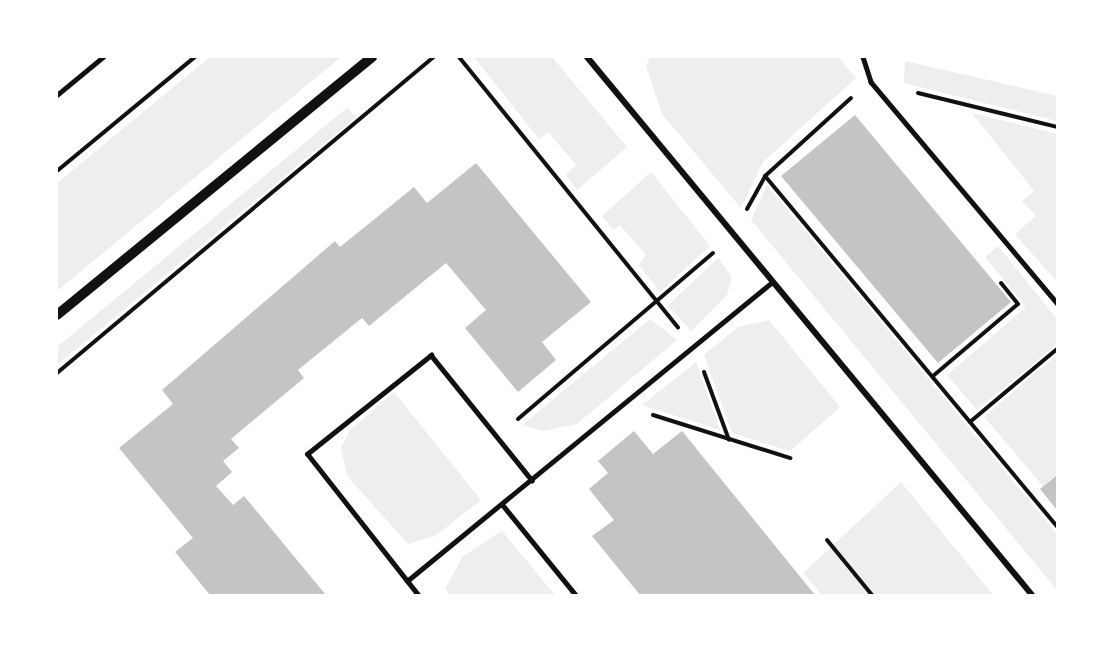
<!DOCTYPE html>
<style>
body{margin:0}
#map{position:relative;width:1114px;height:652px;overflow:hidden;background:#fff;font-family:"Nunito Sans",sans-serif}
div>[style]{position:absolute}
.green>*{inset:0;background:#eee}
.building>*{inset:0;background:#c4c4c4}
.path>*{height:4px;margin:-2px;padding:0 2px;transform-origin:2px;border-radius:2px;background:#111}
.service>*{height:4.5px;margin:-2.25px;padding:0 2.25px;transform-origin:2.25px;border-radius:2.25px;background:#111}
.minor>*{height:6px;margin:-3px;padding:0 3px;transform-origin:3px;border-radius:3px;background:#111}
.tertiary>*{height:10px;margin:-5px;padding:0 5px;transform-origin:5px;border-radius:5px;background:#111}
span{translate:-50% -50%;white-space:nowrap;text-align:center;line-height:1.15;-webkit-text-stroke:4.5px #fff;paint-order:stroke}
.frame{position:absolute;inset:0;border:58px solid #fff;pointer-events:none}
</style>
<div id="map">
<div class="green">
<div style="clip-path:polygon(210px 57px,341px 57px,57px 291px,57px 183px)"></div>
<div style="clip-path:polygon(474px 57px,552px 57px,627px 147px,577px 190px,566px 175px,576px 165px,548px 132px,539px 139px)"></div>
<div style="clip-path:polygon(650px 57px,838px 57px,856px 78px,763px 162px,741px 208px,662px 114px,646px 66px)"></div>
<div style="clip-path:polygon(905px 61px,1057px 96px,1057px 121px,904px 83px)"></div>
<div style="clip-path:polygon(348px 107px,355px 118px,57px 365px,57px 347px)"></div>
<div style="clip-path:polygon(972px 113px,1057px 134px,1057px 282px,1015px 234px,1036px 216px,1022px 201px,1034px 191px)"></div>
<div style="clip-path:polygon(651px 172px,710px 246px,660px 292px,639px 265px,646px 255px,620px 225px,613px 230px,602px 216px)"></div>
<div style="clip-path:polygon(767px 185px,1057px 534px,1057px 590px,751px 220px)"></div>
<div style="clip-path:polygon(998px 246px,1057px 319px,1057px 344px,977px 410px,947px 375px,1026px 307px,985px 257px)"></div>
<div style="clip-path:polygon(718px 258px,732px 277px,727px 295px,691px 331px,668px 305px)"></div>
<div style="clip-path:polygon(650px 319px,677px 340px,577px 424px,543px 431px,522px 425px)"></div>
<div style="clip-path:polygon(769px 320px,840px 407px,790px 451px,732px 433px,704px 355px,738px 327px)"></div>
<div style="clip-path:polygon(1057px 355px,1057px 474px,1043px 486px,984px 417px)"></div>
<div style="clip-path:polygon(696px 362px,720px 430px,642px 405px)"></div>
<div style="clip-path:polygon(394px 392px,481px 500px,435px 536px,408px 544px,347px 476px,341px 448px,350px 430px)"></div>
<div style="clip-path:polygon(901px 482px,993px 595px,822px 595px,803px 573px)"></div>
<div style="clip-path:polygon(502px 531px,555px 595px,450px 595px,445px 589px,463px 556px)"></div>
</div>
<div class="building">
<div style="clip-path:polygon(855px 115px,1011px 302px,938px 363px,781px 176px)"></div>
<div style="clip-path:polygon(476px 163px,591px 302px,542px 342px,556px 360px,518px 392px,465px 328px,486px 310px,446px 263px,369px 326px,362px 318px,298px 370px,304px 378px,231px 439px,239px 448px,223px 461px,232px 472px,216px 486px,233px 505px,244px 496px,326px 595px,210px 595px,175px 552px,193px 538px,119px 448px,173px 404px,162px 390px,335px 241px,340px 247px,414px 187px,427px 203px)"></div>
<div style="clip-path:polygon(634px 431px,653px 454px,682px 431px,815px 595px,640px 595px,592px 536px,614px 520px,589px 489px,608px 473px,598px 461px)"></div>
<div style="clip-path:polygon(1057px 475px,1057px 510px,1040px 489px)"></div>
</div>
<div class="path">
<div style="left:459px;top:57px;width:348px;rotate:51deg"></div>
<div style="left:918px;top:93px;width:143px;rotate:13.7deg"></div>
<div style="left:851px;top:98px;width:116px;rotate:137.8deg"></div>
<div style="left:765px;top:176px;width:456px;rotate:50.2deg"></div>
<div style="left:57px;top:171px;width:179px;rotate:-39.6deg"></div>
<div style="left:747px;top:209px;width:38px;rotate:-61deg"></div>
<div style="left:704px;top:372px;width:72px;rotate:69.8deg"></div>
<div style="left:57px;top:373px;width:492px;rotate:-40deg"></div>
<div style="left:933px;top:376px;width:111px;rotate:-40.3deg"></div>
<div style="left:1018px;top:304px;width:27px;rotate:-129deg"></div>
<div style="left:653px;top:415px;width:144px;rotate:17.4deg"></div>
<div style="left:518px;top:419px;width:256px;rotate:-40.4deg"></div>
<div style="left:970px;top:422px;width:114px;rotate:-40deg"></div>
<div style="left:827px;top:540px;width:71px;rotate:50.7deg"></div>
</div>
<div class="service">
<div style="left:863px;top:57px;width:26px;rotate:72deg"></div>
<div style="left:871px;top:82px;width:289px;rotate:49.9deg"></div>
<div style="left:57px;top:95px;width:60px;rotate:-39.6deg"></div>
<div style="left:502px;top:504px;width:117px;rotate:50.9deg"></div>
<div style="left:407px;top:581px;width:472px;rotate:-39.3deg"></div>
<div style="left:418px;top:595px;width:179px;rotate:-128.2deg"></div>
<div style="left:307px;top:454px;width:159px;rotate:-38.6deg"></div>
<div style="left:431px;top:355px;width:161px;rotate:51.1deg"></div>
</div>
<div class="minor">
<div style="left:587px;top:57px;width:698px;rotate:50.4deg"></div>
</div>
<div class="tertiary">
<div style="left:57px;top:315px;width:407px;rotate:-39.3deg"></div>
</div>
<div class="frame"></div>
</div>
